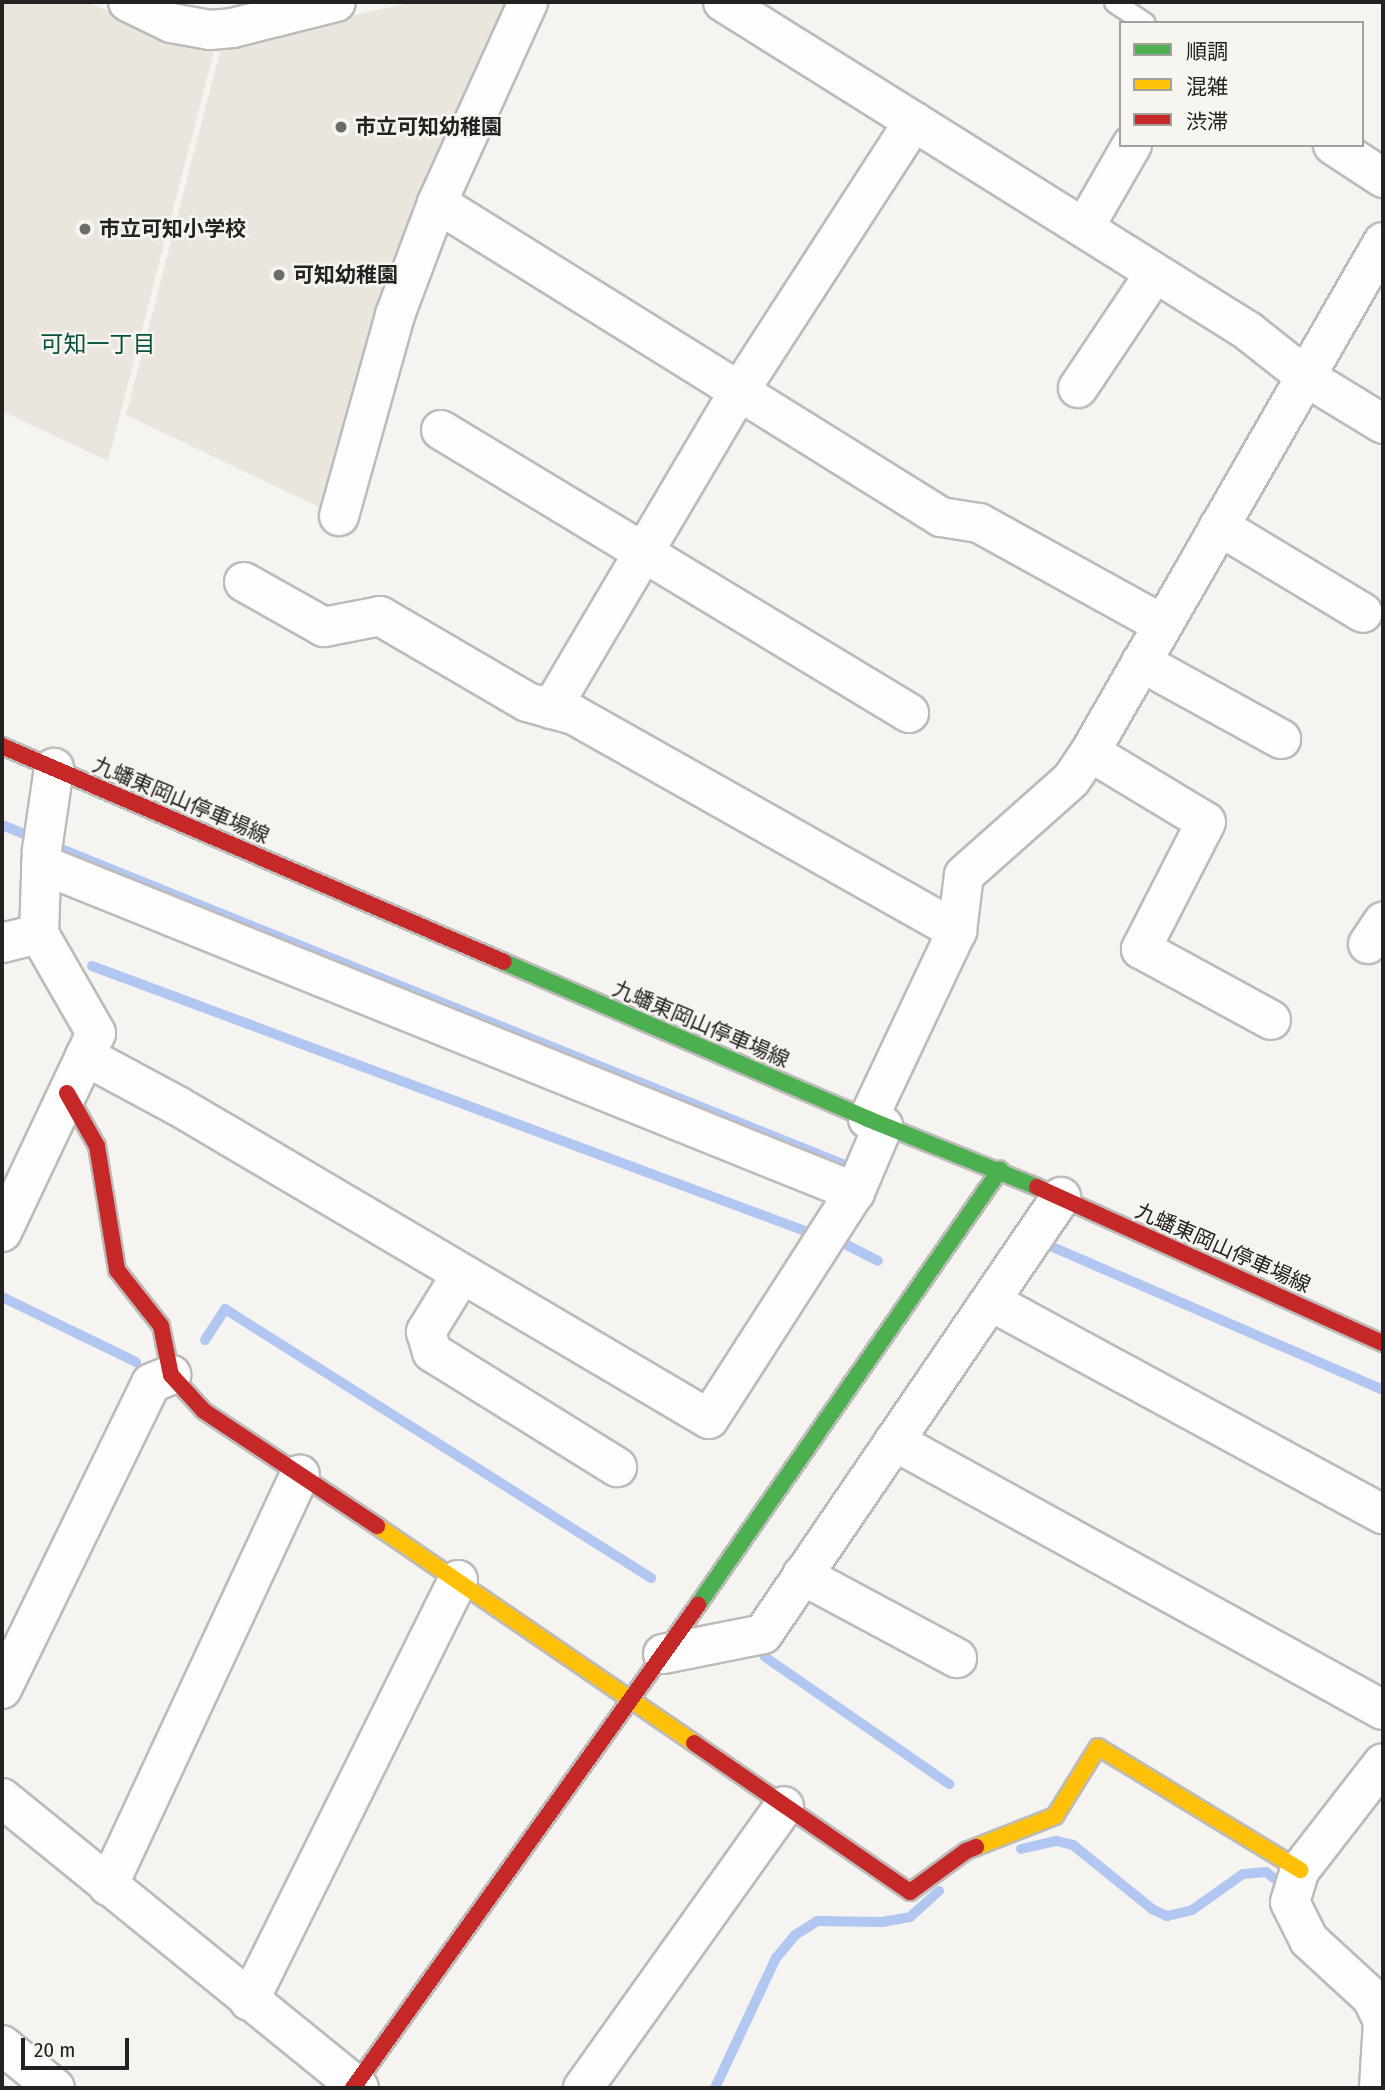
<!DOCTYPE html>
<meta charset="utf-8">
<style>
body{margin:0}
#map{position:relative;width:1385px;height:2090px;overflow:hidden;background:#f6f4f1;font-family:"Fira Sans Condensed","Noto Sans JP",sans-serif}
div>[style]{position:absolute}
.built>*{inset:0;background:#eae5dd}
.stream>*{height:10px;margin:-5px;padding:0 5px;transform-origin:5px;border-radius:5px;background:#b2c6f2}
.roads{filter:drop-shadow(2px 0 #bdbbb9) drop-shadow(-2px 0 #bdbbb9) drop-shadow(0 2px #bdbbb9) drop-shadow(0 -2px #bdbbb9)}
.lane>*{height:19px;margin:-9.5px;padding:0 9.5px;transform-origin:9.5px;border-radius:9.5px;background:#fefdfd}
.street>*{height:38px;margin:-19px;padding:0 19px;transform-origin:19px;border-radius:19px;background:#fefdfd}
.fast>*{height:16px;margin:-8px;padding:0 8px;transform-origin:8px;border-radius:8px;background:#4caf50}
.slow>*{height:16px;margin:-8px;padding:0 8px;transform-origin:8px;border-radius:8px;background:#ffc107}
.jam>*{height:16px;margin:-8px;padding:0 8px;transform-origin:8px;border-radius:8px;background:#c62828}
.dots>*{width:19px;height:19px;translate:-50% -50%;box-sizing:border-box;border:4px solid #f7f5f0;border-radius:50%}
span{translate:-50% -50%;white-space:nowrap;text-align:center;line-height:1.15;-webkit-text-stroke:5px #f7f5f0;paint-order:stroke}
.poi-label{font-size:21px;color:#232221;font-weight:700}
.left{translate:0 -50%;text-align:left}
.street-label{font-size:21px;color:#232221}
.neighbourhood-label{font-size:23px;color:#04523a}
.frame{position:absolute;inset:0;border:4px solid #232221;pointer-events:none}
.legend{position:absolute;left:1119px;top:21px;width:245px;height:126px;box-sizing:border-box;background:#f7f5f0;border:2px solid #a2a19d;margin:0;padding:9px 12px;list-style:none;font-size:21px;color:#232221}
.legend li{display:flex;align-items:center;gap:14px;height:35px}
.legend b{width:35px;border:2px solid #a2a19d}
.scale{position:absolute;left:21px;top:2038px;width:108px;height:32px;box-sizing:border-box;border:4px solid #232221;border-top:0;padding-left:9px;font-size:21px;line-height:24px;white-space:nowrap;color:#232221;-webkit-text-stroke:5px #f7f5f0;paint-order:stroke}
</style>
<div id="map">
<div class="built">
<div style="clip-path:polygon(2px 2px,86px 2px,196px 47px,215px 47px,108px 461px,2px 411px)"></div>
<div style="clip-path:polygon(414px 2px,512px 2px,325px 510px,126px 415px,222px 44px)"></div>
</div>
<div class="stream">
<div style="left:2px;top:825px;width:37px;rotate:22deg"></div>
<div style="left:51px;top:845px;width:861px;rotate:21.95deg"></div>
<div style="left:92px;top:966px;width:769px;rotate:20.39deg"></div>
<div style="left:843px;top:1243px;width:39px;rotate:27deg"></div>
<div style="left:1048px;top:1245px;width:365px;rotate:23.4deg"></div>
<div style="left:2px;top:1297px;width:149px;rotate:25.9deg"></div>
<div style="left:205px;top:1340px;width:37px;rotate:-57deg"></div>
<div style="left:225px;top:1309px;width:504px;rotate:32.27deg"></div>
<div style="left:765px;top:1657px;width:224px;rotate:34.6deg"></div>
<div style="left:1021px;top:1849px;width:37px;rotate:-13deg"></div>
<div style="left:1057px;top:1841px;width:16px;rotate:14deg"></div>
<div style="left:1073px;top:1845px;width:102px;rotate:39deg"></div>
<div style="left:1152px;top:1909px;width:17px;rotate:25deg"></div>
<div style="left:1167px;top:1916px;width:26px;rotate:-13deg"></div>
<div style="left:1192px;top:1910px;width:62px;rotate:-35.2deg"></div>
<div style="left:1243px;top:1874px;width:23px;rotate:-5deg"></div>
<div style="left:1266px;top:1872px;width:11px;rotate:38deg"></div>
<div style="left:715px;top:2088px;width:144px;rotate:-64.9deg"></div>
<div style="left:776px;top:1958px;width:30px;rotate:-50deg"></div>
<div style="left:795px;top:1935px;width:26px;rotate:-32deg"></div>
<div style="left:817px;top:1921px;width:65px;rotate:0.9deg"></div>
<div style="left:882px;top:1922px;width:28px;rotate:-10deg"></div>
<div style="left:910px;top:1917px;width:39px;rotate:-42deg"></div>
</div>
<div class="roads">
<div class="lane">
<div style="left:1114px;top:2px;width:37px;rotate:34deg"></div>
</div>
<div class="street">
<div style="left:128px;top:2px;width:48px;rotate:26deg"></div>
<div style="left:171px;top:23px;width:40px;rotate:10deg"></div>
<div style="left:210px;top:30px;width:22px;rotate:-5deg"></div>
<div style="left:232px;top:28px;width:107px;rotate:-14deg"></div>
<div style="left:723px;top:2px;width:620px;rotate:32.07deg"></div>
<div style="left:1248px;top:331px;width:74px;rotate:38.4deg"></div>
<div style="left:1306px;top:377px;width:90px;rotate:31.4deg"></div>
<div style="left:1333px;top:145px;width:60px;rotate:33.4deg"></div>
<div style="left:437px;top:203px;width:594px;rotate:31.92deg"></div>
<div style="left:941px;top:517px;width:38px;rotate:9deg"></div>
<div style="left:979px;top:523px;width:209px;rotate:28.9deg"></div>
<div style="left:1084px;top:228px;width:96px;rotate:-60deg"></div>
<div style="left:1078px;top:388px;width:138px;rotate:-56.2deg"></div>
<div style="left:441px;top:430px;width:547px;rotate:31.16deg"></div>
<div style="left:339px;top:516px;width:209px;rotate:-74.4deg"></div>
<div style="left:395px;top:315px;width:120px;rotate:-69.4deg"></div>
<div style="left:437px;top:203px;width:221px;rotate:-65.6deg"></div>
<div style="left:1219px;top:526px;width:168px;rotate:31.1deg"></div>
<div style="left:244px;top:582px;width:92px;rotate:29.4deg"></div>
<div style="left:324px;top:627px;width:57px;rotate:-11.1deg"></div>
<div style="left:380px;top:616px;width:170px;rotate:30.3deg"></div>
<div style="left:527px;top:702px;width:49px;rotate:15.5deg"></div>
<div style="left:574px;top:715px;width:440px;rotate:29.4deg"></div>
<div style="left:1141px;top:662px;width:160px;rotate:28.8deg"></div>
<div style="left:551px;top:709px;width:371px;rotate:-59.4deg"></div>
<div style="left:740px;top:390px;width:320px;rotate:-57.1deg"></div>
<div style="left:1090px;top:752px;width:135px;rotate:31.1deg"></div>
<div style="left:1206px;top:822px;width:143px;rotate:117.1deg"></div>
<div style="left:1141px;top:949px;width:148px;rotate:28.6deg"></div>
<div style="left:41px;top:864px;width:878px;rotate:21.95deg"></div>
<div style="left:2px;top:943px;width:38px;rotate:-14deg"></div>
<div style="left:1368px;top:944px;width:27px;rotate:-56deg"></div>
<div style="left:85px;top:1056px;width:106px;rotate:28.3deg"></div>
<div style="left:178px;top:1106px;width:616px;rotate:30.52deg"></div>
<div style="left:709px;top:1419px;width:270px;rotate:-57.3deg"></div>
<div style="left:855px;top:1192px;width:72px;rotate:-67deg"></div>
<div style="left:868px;top:1119px;width:208px;rotate:-64.7deg"></div>
<div style="left:957px;top:931px;width:56px;rotate:-82.9deg"></div>
<div style="left:964px;top:875px;width:143px;rotate:-41.6deg"></div>
<div style="left:1071px;top:780px;width:34px;rotate:-56deg"></div>
<div style="left:1090px;top:752px;width:588px;rotate:-60.12deg"></div>
<div style="left:2px;top:1232px;width:220px;rotate:-64.7deg"></div>
<div style="left:96px;top:1033px;width:114px;rotate:-119.9deg"></div>
<div style="left:39px;top:934px;width:84px;rotate:-88deg"></div>
<div style="left:42px;top:850px;width:83px;rotate:-81.7deg"></div>
<div style="left:461px;top:1275px;width:67px;rotate:121.6deg"></div>
<div style="left:426px;top:1332px;width:21px;rotate:73deg"></div>
<div style="left:432px;top:1352px;width:218px;rotate:31.9deg"></div>
<div style="left:990px;top:1301px;width:447px;rotate:28.5deg"></div>
<div style="left:894px;top:1441px;width:558px;rotate:28.82deg"></div>
<div style="left:802px;top:1575px;width:176px;rotate:28.2deg"></div>
<div style="left:663px;top:1654px;width:102px;rotate:-11.3deg"></div>
<div style="left:763px;top:1634px;width:529px;rotate:-55.71deg"></div>
<div style="left:2px;top:1689px;width:340px;rotate:-64deg"></div>
<div style="left:151px;top:1383px;width:22px;rotate:-22deg"></div>
<div style="left:2px;top:1798px;width:460px;rotate:39.1deg"></div>
<div style="left:108px;top:1886px;width:454px;rotate:-65deg"></div>
<div style="left:249px;top:2001px;width:470px;rotate:-63.6deg"></div>
<div style="left:2px;top:2045px;width:68px;rotate:39.1deg"></div>
<div style="left:583px;top:2088px;width:346px;rotate:-54.5deg"></div>
<div style="left:1379px;top:2088px;width:67px;rotate:-86.6deg"></div>
<div style="left:1383px;top:2021px;width:25px;rotate:-116deg"></div>
<div style="left:1372px;top:1998px;width:86px;rotate:-137.4deg"></div>
<div style="left:1309px;top:1940px;width:42px;rotate:-116.6deg"></div>
<div style="left:1290px;top:1902px;width:34px;rotate:-73deg"></div>
<div style="left:1300px;top:1870px;width:135px;rotate:-52.2deg"></div>
</div>
<div class="fast">
<div style="left:504px;top:962px;width:396px;rotate:23.3deg"></div>
<div style="left:868px;top:1119px;width:182px;rotate:21.9deg"></div>
<div style="left:698px;top:1605px;width:530px;rotate:-55.23deg"></div>
</div>
<div class="slow">
<div style="left:377px;top:1526px;width:384px;rotate:34.4deg"></div>
<div style="left:976px;top:1847px;width:85px;rotate:-21.4deg"></div>
<div style="left:1055px;top:1816px;width:81px;rotate:-58.1deg"></div>
<div style="left:1098px;top:1747px;width:237px;rotate:31.3deg"></div>
</div>
<div class="jam">
<div style="left:2px;top:746px;width:546px;rotate:23.28deg"></div>
<div style="left:67px;top:1093px;width:61px;rotate:60.5deg"></div>
<div style="left:97px;top:1146px;width:126px;rotate:80.8deg"></div>
<div style="left:117px;top:1270px;width:71px;rotate:51.8deg"></div>
<div style="left:161px;top:1326px;width:50px;rotate:78.5deg"></div>
<div style="left:171px;top:1375px;width:49px;rotate:47.5deg"></div>
<div style="left:204px;top:1411px;width:208px;rotate:33.6deg"></div>
<div style="left:1037px;top:1187px;width:380px;rotate:24.3deg"></div>
<div style="left:694px;top:1743px;width:262px;rotate:34.6deg"></div>
<div style="left:910px;top:1892px;width:69px;rotate:-36.2deg"></div>
<div style="left:966px;top:1851px;width:11px;rotate:-22deg"></div>
<div style="left:353px;top:2088px;width:594px;rotate:-54.46deg"></div>
</div>
</div>
<div class="dots">
<div style="left:341px;top:127px;background:#6d6c6a"></div>
<div style="left:85px;top:229px;background:#6d6c6a"></div>
<div style="left:279px;top:275px;background:#6d6c6a"></div>
</div>
<div class="poi-label">
<span class="left" style="left:355px;top:127px">市立可知幼稚園</span>
<span class="left" style="left:99px;top:229px">市立可知小学校</span>
<span class="left" style="left:293px;top:275px">可知幼稚園</span>
</div>
<div class="street-label">
<span style="left:181px;top:800px;rotate:23deg">九蟠東岡山停車場線</span>
<span style="left:701px;top:1024px;rotate:23deg">九蟠東岡山停車場線</span>
<span style="left:1223px;top:1248px;rotate:24deg">九蟠東岡山停車場線</span>
</div>
<div class="neighbourhood-label">
<span style="left:98px;top:344px">可知一丁目</span>
</div>
<div class="frame"></div>
<ul class="legend">
<li><b style="height:9px;background:#4caf50"></b>順調</li>
<li><b style="height:9px;background:#ffc107"></b>混雑</li>
<li><b style="height:9px;background:#c62828"></b>渋滞</li>
</ul>
<div class="scale">20 m</div>
</div>
